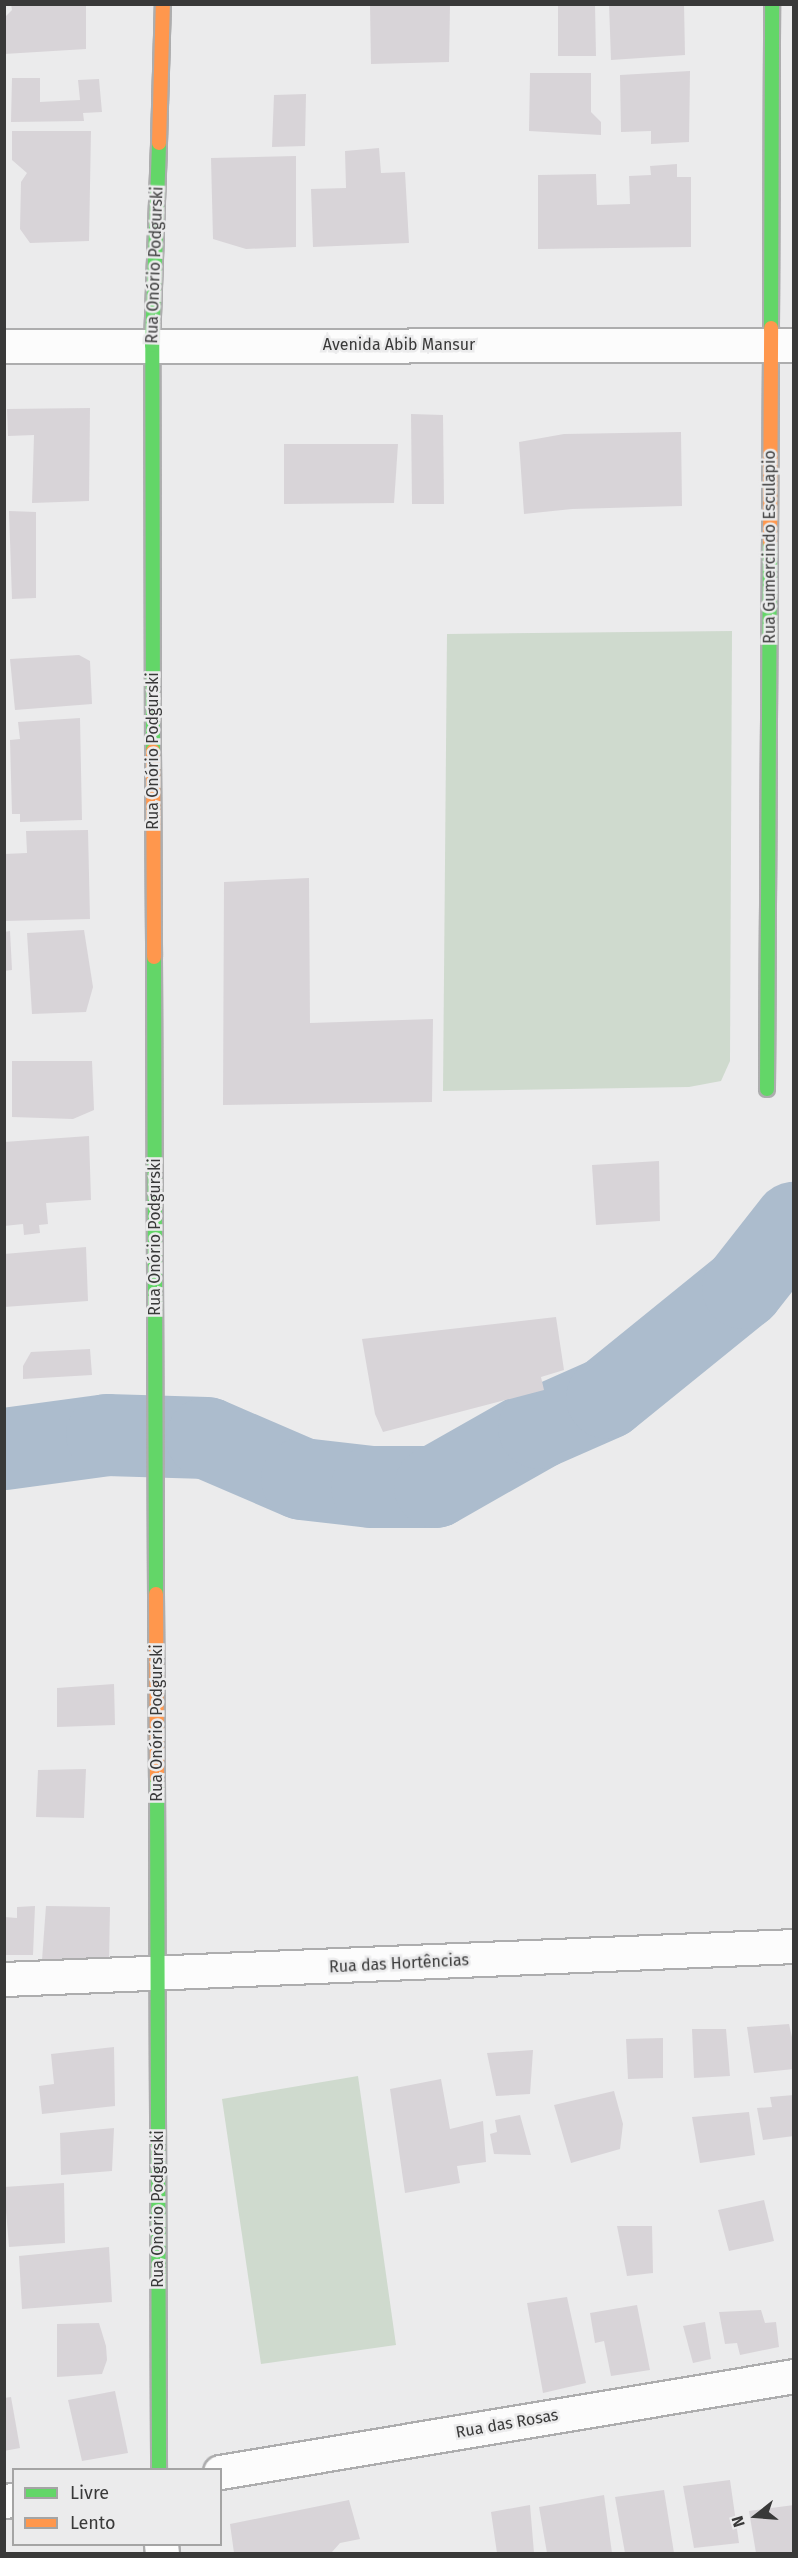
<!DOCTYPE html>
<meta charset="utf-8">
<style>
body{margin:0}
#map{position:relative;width:798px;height:2558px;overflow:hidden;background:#ebebec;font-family:"Fira Sans",sans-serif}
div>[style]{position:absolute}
.green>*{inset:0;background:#cfdace}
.river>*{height:82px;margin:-41px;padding:0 41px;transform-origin:41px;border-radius:41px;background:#acbccd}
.building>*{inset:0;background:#d8d4d8}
.roads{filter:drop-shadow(2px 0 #adadae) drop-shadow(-2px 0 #adadae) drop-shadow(0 2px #adadae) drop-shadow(0 -2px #adadae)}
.street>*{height:33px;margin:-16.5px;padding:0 16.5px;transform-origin:16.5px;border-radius:16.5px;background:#fcfcfc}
.fast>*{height:14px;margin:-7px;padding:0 7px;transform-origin:7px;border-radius:7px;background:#63d668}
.slow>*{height:14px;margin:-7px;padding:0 7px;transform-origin:7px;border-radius:7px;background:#ff974d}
span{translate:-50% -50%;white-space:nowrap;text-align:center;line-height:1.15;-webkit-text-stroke:5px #ebebec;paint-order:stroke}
.street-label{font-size:16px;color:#393939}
.frame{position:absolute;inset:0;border:6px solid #393939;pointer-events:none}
.legend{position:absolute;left:12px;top:2468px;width:210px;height:78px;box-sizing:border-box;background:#ebebec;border:2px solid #a4a4a4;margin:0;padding:8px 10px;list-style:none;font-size:18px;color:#393939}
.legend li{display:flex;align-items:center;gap:12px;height:30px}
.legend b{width:30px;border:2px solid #a4a4a4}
.north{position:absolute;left:726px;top:2486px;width:60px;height:60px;-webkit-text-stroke:4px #ebebec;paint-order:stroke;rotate:253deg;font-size:16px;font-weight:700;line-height:24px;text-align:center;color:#393939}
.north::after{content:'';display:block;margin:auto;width:21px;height:27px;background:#393939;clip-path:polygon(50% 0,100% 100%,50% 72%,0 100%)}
</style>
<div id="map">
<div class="green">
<div style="clip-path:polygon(732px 631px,730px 1061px,721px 1081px,689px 1087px,443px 1091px,447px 634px)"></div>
<div style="clip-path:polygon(358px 2076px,396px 2345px,261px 2364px,222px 2099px)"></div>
</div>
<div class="river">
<div style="left:4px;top:1449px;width:104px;rotate:-7.7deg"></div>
<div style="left:107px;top:1435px;width:100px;rotate:1.7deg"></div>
<div style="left:207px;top:1438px;width:103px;rotate:23.3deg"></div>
<div style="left:302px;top:1479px;width:70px;rotate:6.5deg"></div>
<div style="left:372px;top:1487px;width:63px"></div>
<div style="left:435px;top:1487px;width:120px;rotate:-29.6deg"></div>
<div style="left:539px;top:1428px;width:74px;rotate:-23.8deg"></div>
<div style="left:607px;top:1398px;width:175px;rotate:-39deg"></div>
<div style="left:743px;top:1288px;width:83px;rotate:-51.9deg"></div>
</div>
<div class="building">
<div style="clip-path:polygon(11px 4px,86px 4px,86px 49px,4px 54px,4px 18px,12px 10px)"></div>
<div style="clip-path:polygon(558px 4px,595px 4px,596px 56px,558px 56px)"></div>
<div style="clip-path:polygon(609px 4px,684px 4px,685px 55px,611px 60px)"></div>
<div style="clip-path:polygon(370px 5px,450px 5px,449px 62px,371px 64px)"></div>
<div style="clip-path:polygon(690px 71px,689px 142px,651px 144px,651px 131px,621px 132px,620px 75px)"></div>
<div style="clip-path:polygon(530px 73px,591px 73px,591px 112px,601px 122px,601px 135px,529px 131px)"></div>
<div style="clip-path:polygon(12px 78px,40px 78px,40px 102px,80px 100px,78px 80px,99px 79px,102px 112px,83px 113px,84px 121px,11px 122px)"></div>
<div style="clip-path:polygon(306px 94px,305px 146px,272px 147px,274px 95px)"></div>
<div style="clip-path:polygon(12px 131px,91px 131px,89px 241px,30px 243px,20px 229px,21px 182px,27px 173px,12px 160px)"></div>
<div style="clip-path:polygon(379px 148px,381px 173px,405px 172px,409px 243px,313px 247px,311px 189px,346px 188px,345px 151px)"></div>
<div style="clip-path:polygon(296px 156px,296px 247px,246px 249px,213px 239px,211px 158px)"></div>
<div style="clip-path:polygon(677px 164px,677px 177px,691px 177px,691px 247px,538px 249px,538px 175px,596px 174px,597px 205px,630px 204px,629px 176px,651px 175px,650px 166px)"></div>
<div style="clip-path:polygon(90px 408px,89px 501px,32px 503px,34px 435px,8px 436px,7px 409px)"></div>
<div style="clip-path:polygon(411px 414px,443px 415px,444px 504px,412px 504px)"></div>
<div style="clip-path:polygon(681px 432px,682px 506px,572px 509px,524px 514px,519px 442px,564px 434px)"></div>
<div style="clip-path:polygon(284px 444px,398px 444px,394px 503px,284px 504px)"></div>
<div style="clip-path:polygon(9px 511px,36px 512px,36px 598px,12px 599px)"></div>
<div style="clip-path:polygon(79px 655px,90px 661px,92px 704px,15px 710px,10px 659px)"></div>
<div style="clip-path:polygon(80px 718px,82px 820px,20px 822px,20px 814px,12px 814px,10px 740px,20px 739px,18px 722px)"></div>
<div style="clip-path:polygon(88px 830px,90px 919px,4px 921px,4px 854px,27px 853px,26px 831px)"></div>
<div style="clip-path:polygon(309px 878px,310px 1023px,433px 1019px,432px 1102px,223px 1105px,224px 882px)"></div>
<div style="clip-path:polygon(84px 930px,93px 987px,86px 1012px,32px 1014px,27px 933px)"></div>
<div style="clip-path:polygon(10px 931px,12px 970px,4px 971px,4px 932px)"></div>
<div style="clip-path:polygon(12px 1061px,92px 1061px,94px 1110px,73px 1119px,12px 1117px)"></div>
<div style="clip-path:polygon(89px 1136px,91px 1200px,46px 1203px,48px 1224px,39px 1225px,40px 1233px,24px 1235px,23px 1224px,4px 1226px,4px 1142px)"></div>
<div style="clip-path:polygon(659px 1161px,660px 1221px,596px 1225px,592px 1165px)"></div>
<div style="clip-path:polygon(86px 1247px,88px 1301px,4px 1307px,4px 1254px)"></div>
<div style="clip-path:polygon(556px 1317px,564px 1370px,541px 1377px,544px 1390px,383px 1432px,375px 1414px,362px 1339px)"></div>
<div style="clip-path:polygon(90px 1349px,92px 1375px,23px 1379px,23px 1366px,31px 1352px)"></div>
<div style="clip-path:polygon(114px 1684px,115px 1725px,57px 1727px,57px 1688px)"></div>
<div style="clip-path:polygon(86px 1769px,84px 1818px,36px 1817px,38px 1770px)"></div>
<div style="clip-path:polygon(35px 1906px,33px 1955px,4px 1955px,4px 1917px,17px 1918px,17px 1907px)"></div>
<div style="clip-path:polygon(46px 1906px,110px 1907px,109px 1961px,42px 1960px)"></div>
<div style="clip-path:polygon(789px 2024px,794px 2046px,794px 2069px,754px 2073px,747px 2027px)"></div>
<div style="clip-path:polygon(692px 2029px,726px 2029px,730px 2076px,694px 2078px)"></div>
<div style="clip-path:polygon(663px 2038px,663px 2078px,628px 2079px,626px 2039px)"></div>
<div style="clip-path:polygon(114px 2047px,115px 2106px,42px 2114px,39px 2086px,54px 2084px,51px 2054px)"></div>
<div style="clip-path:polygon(533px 2050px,530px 2094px,496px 2096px,487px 2053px)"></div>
<div style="clip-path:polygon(441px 2079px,450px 2129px,483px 2121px,486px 2162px,457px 2166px,460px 2183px,405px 2193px,390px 2089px)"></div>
<div style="clip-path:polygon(614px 2091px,623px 2124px,620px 2149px,571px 2163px,554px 2105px)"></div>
<div style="clip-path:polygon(794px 2095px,794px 2136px,763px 2140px,757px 2108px,772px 2107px,770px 2097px)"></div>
<div style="clip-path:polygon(749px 2112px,755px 2155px,700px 2163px,692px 2117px)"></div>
<div style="clip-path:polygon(520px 2115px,531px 2155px,494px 2154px,490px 2134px,497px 2132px,495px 2120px)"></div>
<div style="clip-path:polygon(114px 2128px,112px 2171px,61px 2175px,60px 2133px)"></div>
<div style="clip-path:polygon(64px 2183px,65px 2243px,9px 2247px,4px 2187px)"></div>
<div style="clip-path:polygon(764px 2200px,774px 2241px,729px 2251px,718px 2210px)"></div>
<div style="clip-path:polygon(617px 2226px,652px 2226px,653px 2273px,627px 2276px)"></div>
<div style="clip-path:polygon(109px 2247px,112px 2302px,22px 2309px,19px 2256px)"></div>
<div style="clip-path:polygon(567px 2297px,586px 2383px,543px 2393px,527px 2303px)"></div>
<div style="clip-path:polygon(637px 2305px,650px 2370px,611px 2376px,604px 2341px,595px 2343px,590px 2313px)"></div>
<div style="clip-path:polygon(761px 2310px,765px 2323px,776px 2322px,779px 2347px,740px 2355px,737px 2343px,725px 2344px,719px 2312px)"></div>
<div style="clip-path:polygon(705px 2322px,711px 2359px,693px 2363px,683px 2326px)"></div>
<div style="clip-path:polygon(99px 2323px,106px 2346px,107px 2360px,102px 2374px,57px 2377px,57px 2324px)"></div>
<div style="clip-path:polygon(115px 2391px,128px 2453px,82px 2461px,68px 2400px)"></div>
<div style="clip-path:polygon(11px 2397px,20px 2448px,4px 2451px,4px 2398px)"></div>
<div style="clip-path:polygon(730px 2480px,739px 2543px,694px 2548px,683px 2486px)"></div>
<div style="clip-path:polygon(664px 2490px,674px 2553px,625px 2553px,615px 2497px)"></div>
<div style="clip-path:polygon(604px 2495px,612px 2553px,547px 2553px,539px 2507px)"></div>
<div style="clip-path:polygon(349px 2500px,360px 2539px,340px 2543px,332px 2552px,318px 2553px,234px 2553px,230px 2524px)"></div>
<div style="clip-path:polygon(530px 2505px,534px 2553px,497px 2553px,491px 2512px)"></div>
<div style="clip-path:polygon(794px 2505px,794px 2553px,756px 2553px,749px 2511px)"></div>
</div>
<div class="roads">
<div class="street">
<div style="left:4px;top:346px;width:790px;rotate:-0.07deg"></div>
<div style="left:4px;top:1979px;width:791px;rotate:-2.39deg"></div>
<div style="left:220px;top:2472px;width:582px;rotate:-9.49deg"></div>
<div style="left:4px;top:2501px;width:10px;rotate:-6deg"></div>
<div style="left:161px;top:2544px;width:10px;rotate:84deg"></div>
</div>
<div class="fast">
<div style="left:771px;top:328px;width:324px;rotate:-89.8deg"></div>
<div style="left:153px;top:751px;width:406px;rotate:-90.1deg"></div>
<div style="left:152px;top:345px;width:202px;rotate:-88deg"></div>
<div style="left:154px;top:957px;width:637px;rotate:89.82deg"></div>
<div style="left:767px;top:1089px;width:547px;rotate:-89.69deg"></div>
<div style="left:157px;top:1778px;width:692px;rotate:89.83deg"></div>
</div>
<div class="slow">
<div style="left:159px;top:143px;width:139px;rotate:-88.4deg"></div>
<div style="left:770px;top:542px;width:214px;rotate:-89.7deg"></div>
<div style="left:153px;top:751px;width:206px;rotate:89.7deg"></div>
<div style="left:156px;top:1594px;width:184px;rotate:89.7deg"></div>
</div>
</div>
<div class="street-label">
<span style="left:155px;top:265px;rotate:-88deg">Rua Onório Podgurski</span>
<span style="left:399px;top:345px">Avenida Abib Mansur</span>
<span style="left:770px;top:547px;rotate:-90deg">Rua Gumercindo Esculapio</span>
<span style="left:153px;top:751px;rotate:-90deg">Rua Onório Podgurski</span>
<span style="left:155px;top:1237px;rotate:-90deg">Rua Onório Podgurski</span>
<span style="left:157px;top:1723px;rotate:-90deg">Rua Onório Podgurski</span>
<span style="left:399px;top:1964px;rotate:-3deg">Rua das Hortências</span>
<span style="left:158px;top:2209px;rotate:-90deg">Rua Onório Podgurski</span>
<span style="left:507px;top:2424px;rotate:-10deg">Rua das Rosas</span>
</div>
<div class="frame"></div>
<ul class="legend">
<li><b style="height:8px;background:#63d668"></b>Livre</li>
<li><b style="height:8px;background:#ff974d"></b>Lento</li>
</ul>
<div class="north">N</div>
</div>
